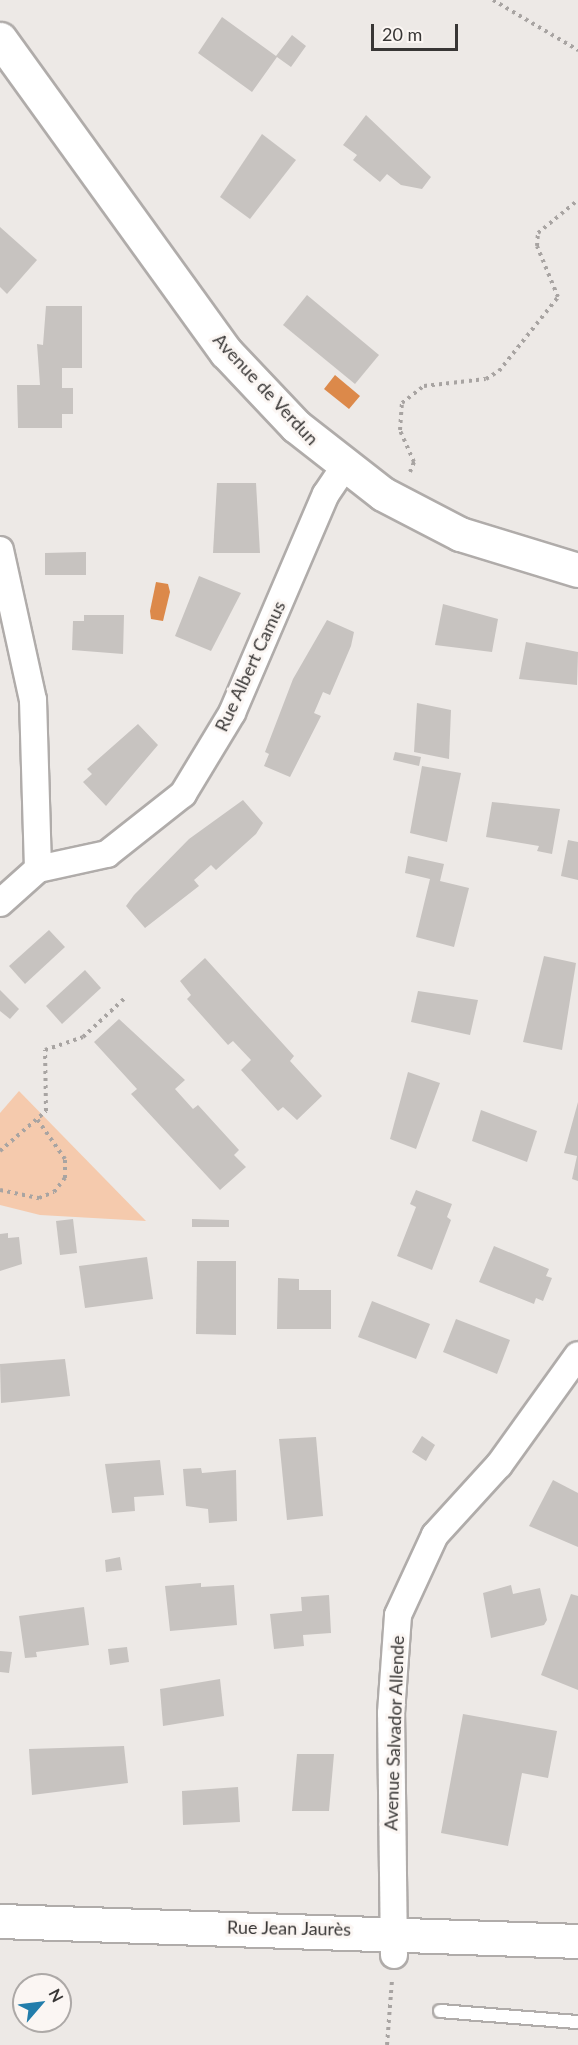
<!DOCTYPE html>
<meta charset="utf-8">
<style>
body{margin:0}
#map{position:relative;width:578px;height:2045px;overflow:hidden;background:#ede9e6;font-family:Lato,sans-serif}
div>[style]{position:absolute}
.green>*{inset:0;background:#f5caad}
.water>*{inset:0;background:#dc894a}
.building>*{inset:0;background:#c7c3c0}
.path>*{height:4px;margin-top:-2px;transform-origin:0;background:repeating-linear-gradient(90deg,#a8a4a2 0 3px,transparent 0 7.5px)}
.roads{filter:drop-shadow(2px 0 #b0acaa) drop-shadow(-2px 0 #b0acaa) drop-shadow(0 2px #b0acaa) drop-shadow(0 -2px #b0acaa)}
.service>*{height:12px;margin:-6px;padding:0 6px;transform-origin:6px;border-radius:6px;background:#fff}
.minor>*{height:26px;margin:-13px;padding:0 13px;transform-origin:13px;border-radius:13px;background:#fff}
.secondary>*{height:33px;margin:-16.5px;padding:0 16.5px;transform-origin:16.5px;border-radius:16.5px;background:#fff}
span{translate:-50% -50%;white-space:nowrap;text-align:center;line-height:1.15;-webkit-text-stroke:6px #fbf6f3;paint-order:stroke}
.street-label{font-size:18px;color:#383635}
.north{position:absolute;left:12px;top:1973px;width:60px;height:60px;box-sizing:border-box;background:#fbf6f3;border:2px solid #ada9a7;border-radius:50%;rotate:62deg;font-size:16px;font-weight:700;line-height:24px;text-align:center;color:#383635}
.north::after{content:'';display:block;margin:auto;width:21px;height:27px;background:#227dab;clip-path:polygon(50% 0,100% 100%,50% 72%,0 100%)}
.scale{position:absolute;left:371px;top:24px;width:87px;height:27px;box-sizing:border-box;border:3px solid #383635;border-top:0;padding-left:8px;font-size:18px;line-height:21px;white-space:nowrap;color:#383635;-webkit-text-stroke:4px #fbf6f3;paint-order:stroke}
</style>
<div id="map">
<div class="green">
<div style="clip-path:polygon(19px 1091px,146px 1221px,40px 1215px,0 1205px,0 1113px)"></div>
</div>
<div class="water">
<div style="clip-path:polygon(335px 375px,360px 396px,349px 409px,324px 389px)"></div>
<div style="clip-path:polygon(156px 582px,168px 584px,170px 592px,163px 621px,151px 619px,150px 611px)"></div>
</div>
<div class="building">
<div style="clip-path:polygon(222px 17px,276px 56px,292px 35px,306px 46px,291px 67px,277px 57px,252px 92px,198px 53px)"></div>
<div style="clip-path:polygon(366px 115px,431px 177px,422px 189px,401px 185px,387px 174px,380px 182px,353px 160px,357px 155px,343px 145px)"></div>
<div style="clip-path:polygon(262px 134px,296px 160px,250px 219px,220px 197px)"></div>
<div style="clip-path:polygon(0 227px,37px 260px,7px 294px,0 287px)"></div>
<div style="clip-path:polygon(307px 295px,379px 355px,355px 384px,283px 325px)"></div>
<div style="clip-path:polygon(46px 306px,82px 306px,82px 368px,62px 368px,62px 388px,73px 388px,73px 414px,62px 414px,62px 428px,18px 428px,17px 385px,40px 385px,37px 344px,43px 345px)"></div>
<div style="clip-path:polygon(217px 483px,256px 483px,260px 553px,213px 553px)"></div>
<div style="clip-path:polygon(86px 552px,86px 575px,45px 575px,45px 553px)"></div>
<div style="clip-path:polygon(199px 576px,241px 593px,211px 651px,175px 636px)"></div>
<div style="clip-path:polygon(443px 604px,498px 619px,492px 652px,435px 645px)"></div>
<div style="clip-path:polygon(84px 615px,124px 615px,123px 654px,72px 650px,73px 621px,84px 621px)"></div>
<div style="clip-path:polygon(327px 620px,354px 632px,351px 646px,330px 695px,323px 692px,314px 713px,321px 716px,290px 777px,264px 766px,269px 754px,265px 752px,293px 679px)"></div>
<div style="clip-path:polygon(526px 642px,578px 652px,577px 685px,519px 679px)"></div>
<div style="clip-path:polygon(417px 703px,451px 710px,449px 759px,414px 752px)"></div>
<div style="clip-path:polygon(138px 724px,158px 745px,106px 806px,83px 782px,92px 774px,87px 769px)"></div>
<div style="clip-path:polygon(395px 752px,421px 757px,419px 766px,393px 760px)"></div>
<div style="clip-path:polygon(422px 766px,461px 773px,447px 842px,410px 833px)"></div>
<div style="clip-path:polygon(243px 800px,263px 823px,256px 834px,216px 870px,211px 865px,194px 880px,199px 886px,145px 928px,126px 906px,134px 895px,189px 839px)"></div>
<div style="clip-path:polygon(492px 802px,560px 809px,552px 854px,537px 851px,539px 846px,486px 837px)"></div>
<div style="clip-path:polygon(568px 840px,578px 842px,578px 880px,561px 876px)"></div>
<div style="clip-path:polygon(408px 856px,444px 864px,440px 881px,469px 888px,454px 947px,416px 937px,430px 879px,405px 873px)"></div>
<div style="clip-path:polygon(49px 930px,65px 947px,25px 984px,9px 966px)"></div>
<div style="clip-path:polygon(544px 956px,576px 963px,562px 1050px,523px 1042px)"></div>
<div style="clip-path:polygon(205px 958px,294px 1056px,290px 1061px,322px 1096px,297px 1120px,283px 1107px,278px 1111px,241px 1070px,251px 1060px,233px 1041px,228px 1045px,187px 999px,191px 995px,180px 981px)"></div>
<div style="clip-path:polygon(85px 970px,101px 988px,62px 1024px,46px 1006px)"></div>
<div style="clip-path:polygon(0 990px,19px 1009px,10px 1019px,0 1011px)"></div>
<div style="clip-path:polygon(418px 991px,478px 1000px,470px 1035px,411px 1022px)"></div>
<div style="clip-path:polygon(119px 1019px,185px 1080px,175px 1089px,193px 1109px,198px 1105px,239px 1150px,234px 1155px,246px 1167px,220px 1190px,131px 1094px,137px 1089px,94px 1042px)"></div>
<div style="clip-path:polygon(408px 1072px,440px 1083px,416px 1149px,390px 1139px)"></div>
<div style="clip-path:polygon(578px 1102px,578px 1181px,572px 1179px,577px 1156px,564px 1153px)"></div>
<div style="clip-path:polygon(481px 1110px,537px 1131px,527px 1162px,472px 1141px)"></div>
<div style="clip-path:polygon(416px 1190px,452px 1204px,447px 1217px,451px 1220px,432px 1270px,397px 1256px,416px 1207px,410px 1204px)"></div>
<div style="clip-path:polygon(73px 1219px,77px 1253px,60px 1255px,56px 1221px)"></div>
<div style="clip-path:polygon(192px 1219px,229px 1220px,229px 1227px,192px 1227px)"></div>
<div style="clip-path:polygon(8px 1233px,8px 1238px,19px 1237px,22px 1264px,0 1271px,0 1234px)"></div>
<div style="clip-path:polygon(494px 1246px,549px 1269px,546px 1276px,552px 1278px,543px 1301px,536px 1298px,534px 1304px,479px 1282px)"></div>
<div style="clip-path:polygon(147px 1257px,153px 1299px,85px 1308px,79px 1266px)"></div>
<div style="clip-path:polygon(197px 1261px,236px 1261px,236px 1335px,196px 1334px)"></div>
<div style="clip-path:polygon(278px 1278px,299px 1279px,299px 1290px,331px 1290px,331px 1329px,277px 1329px)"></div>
<div style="clip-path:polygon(372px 1301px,430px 1324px,416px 1359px,358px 1337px)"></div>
<div style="clip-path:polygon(456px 1319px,510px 1340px,497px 1374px,443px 1352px)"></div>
<div style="clip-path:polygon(65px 1359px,70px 1396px,1px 1403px,0 1364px)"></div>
<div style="clip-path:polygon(422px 1436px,435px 1445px,426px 1461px,412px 1452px)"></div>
<div style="clip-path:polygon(316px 1437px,323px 1516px,287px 1520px,279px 1439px)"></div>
<div style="clip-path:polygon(160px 1460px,164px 1495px,134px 1497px,135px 1511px,112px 1513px,105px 1464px)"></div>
<div style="clip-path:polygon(201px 1468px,202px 1473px,236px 1470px,237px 1521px,209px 1523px,208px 1509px,186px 1506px,183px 1469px)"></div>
<div style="clip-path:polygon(553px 1480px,578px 1493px,578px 1547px,529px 1526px)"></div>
<div style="clip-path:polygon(120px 1557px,122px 1570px,106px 1572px,105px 1560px)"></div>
<div style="clip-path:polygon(201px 1583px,201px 1587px,234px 1585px,237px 1625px,170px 1631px,165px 1586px)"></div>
<div style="clip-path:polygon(511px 1585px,513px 1594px,540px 1588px,547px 1620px,544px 1625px,491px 1638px,483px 1593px)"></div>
<div style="clip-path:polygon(571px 1594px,578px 1596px,578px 1690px,541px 1675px)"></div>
<div style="clip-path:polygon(329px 1595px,331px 1633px,303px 1635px,304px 1646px,274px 1649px,270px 1614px,302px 1611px,301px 1597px)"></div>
<div style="clip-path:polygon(84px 1607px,89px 1645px,36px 1652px,37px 1657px,25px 1658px,19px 1616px)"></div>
<div style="clip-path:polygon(127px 1647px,129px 1662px,110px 1665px,108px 1649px)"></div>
<div style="clip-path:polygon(0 1651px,12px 1652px,9px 1673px,0 1672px)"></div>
<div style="clip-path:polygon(220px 1679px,224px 1716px,163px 1726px,160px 1689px)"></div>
<div style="clip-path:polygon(463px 1714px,557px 1731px,548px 1778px,522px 1773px,508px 1846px,441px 1833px)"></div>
<div style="clip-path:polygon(124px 1746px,128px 1783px,32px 1795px,29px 1749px)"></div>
<div style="clip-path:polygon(297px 1754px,334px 1754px,329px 1811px,292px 1811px)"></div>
<div style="clip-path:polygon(238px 1787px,240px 1822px,183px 1825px,182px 1791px)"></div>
</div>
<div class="path">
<div style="left:493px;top:0;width:99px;rotate:30.5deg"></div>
<div style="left:410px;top:472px;width:11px;rotate:-68deg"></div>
<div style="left:414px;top:462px;width:35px;rotate:-114deg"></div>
<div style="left:400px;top:430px;width:27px;rotate:-86deg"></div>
<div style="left:402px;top:403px;width:28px;rotate:-38deg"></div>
<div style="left:424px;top:386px;width:62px;rotate:-6.4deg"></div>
<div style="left:486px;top:379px;width:15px;rotate:-32deg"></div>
<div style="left:499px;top:371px;width:95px;rotate:-51.4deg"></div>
<div style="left:558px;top:297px;width:55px;rotate:-112.4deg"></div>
<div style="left:537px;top:246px;width:13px;rotate:-86deg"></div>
<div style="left:538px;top:233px;width:52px;rotate:-39.5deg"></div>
<div style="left:0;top:1151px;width:61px;rotate:-41deg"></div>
<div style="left:46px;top:1111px;width:61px;rotate:-90.9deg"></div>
<div style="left:45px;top:1050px;width:40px;rotate:-18.9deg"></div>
<div style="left:83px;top:1037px;width:59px;rotate:-42.9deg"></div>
<div style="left:0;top:1190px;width:40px;rotate:12deg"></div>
<div style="left:39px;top:1198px;width:16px;rotate:-22deg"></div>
<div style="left:54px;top:1192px;width:18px;rotate:-52deg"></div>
<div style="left:65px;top:1178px;width:19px;rotate:-90deg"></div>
<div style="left:65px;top:1159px;width:49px;rotate:-125deg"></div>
<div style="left:387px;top:2045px;width:65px;rotate:-85.6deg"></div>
</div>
<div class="roads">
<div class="service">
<div style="left:440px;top:2011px;width:138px;rotate:4.6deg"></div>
</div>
<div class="minor">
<div style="left:0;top:550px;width:154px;rotate:77.6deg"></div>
<div style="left:33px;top:700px;width:169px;rotate:88.3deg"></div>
<div style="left:0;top:903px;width:51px;rotate:-41.8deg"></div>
<div style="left:38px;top:869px;width:71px;rotate:-12.3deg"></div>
<div style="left:107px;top:854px;width:97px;rotate:-38.3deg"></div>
<div style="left:183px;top:794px;width:95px;rotate:-58.8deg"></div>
<div style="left:232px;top:713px;width:238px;rotate:-66.8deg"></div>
<div style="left:326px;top:494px;width:32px;rotate:-56deg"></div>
<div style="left:394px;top:1955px;width:242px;rotate:-90.7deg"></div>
<div style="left:391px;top:1713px;width:98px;rotate:-85.9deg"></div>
<div style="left:398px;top:1615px;width:88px;rotate:-65.2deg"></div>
<div style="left:435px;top:1535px;width:95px;rotate:-47.6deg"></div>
<div style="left:499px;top:1465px;width:135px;rotate:-54.3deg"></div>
</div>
<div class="secondary">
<div style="left:0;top:39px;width:386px;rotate:54.2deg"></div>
<div style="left:226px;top:352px;width:102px;rotate:46.6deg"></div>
<div style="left:296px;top:426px;width:110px;rotate:38deg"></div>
<div style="left:383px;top:494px;width:87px;rotate:27.5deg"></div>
<div style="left:460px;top:534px;width:123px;rotate:17deg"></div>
<div style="left:0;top:1921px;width:578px;rotate:1.98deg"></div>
</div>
</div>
<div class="street-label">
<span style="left:266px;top:389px;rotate:47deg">Avenue de Verdun</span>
<span style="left:250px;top:666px;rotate:-65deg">Rue Albert Camus</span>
<span style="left:394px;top:1733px;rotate:-88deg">Avenue Salvador Allende</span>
<span style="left:289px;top:1928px;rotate:1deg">Rue Jean Jaurès</span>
</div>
<div class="north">N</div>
<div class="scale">20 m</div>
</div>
